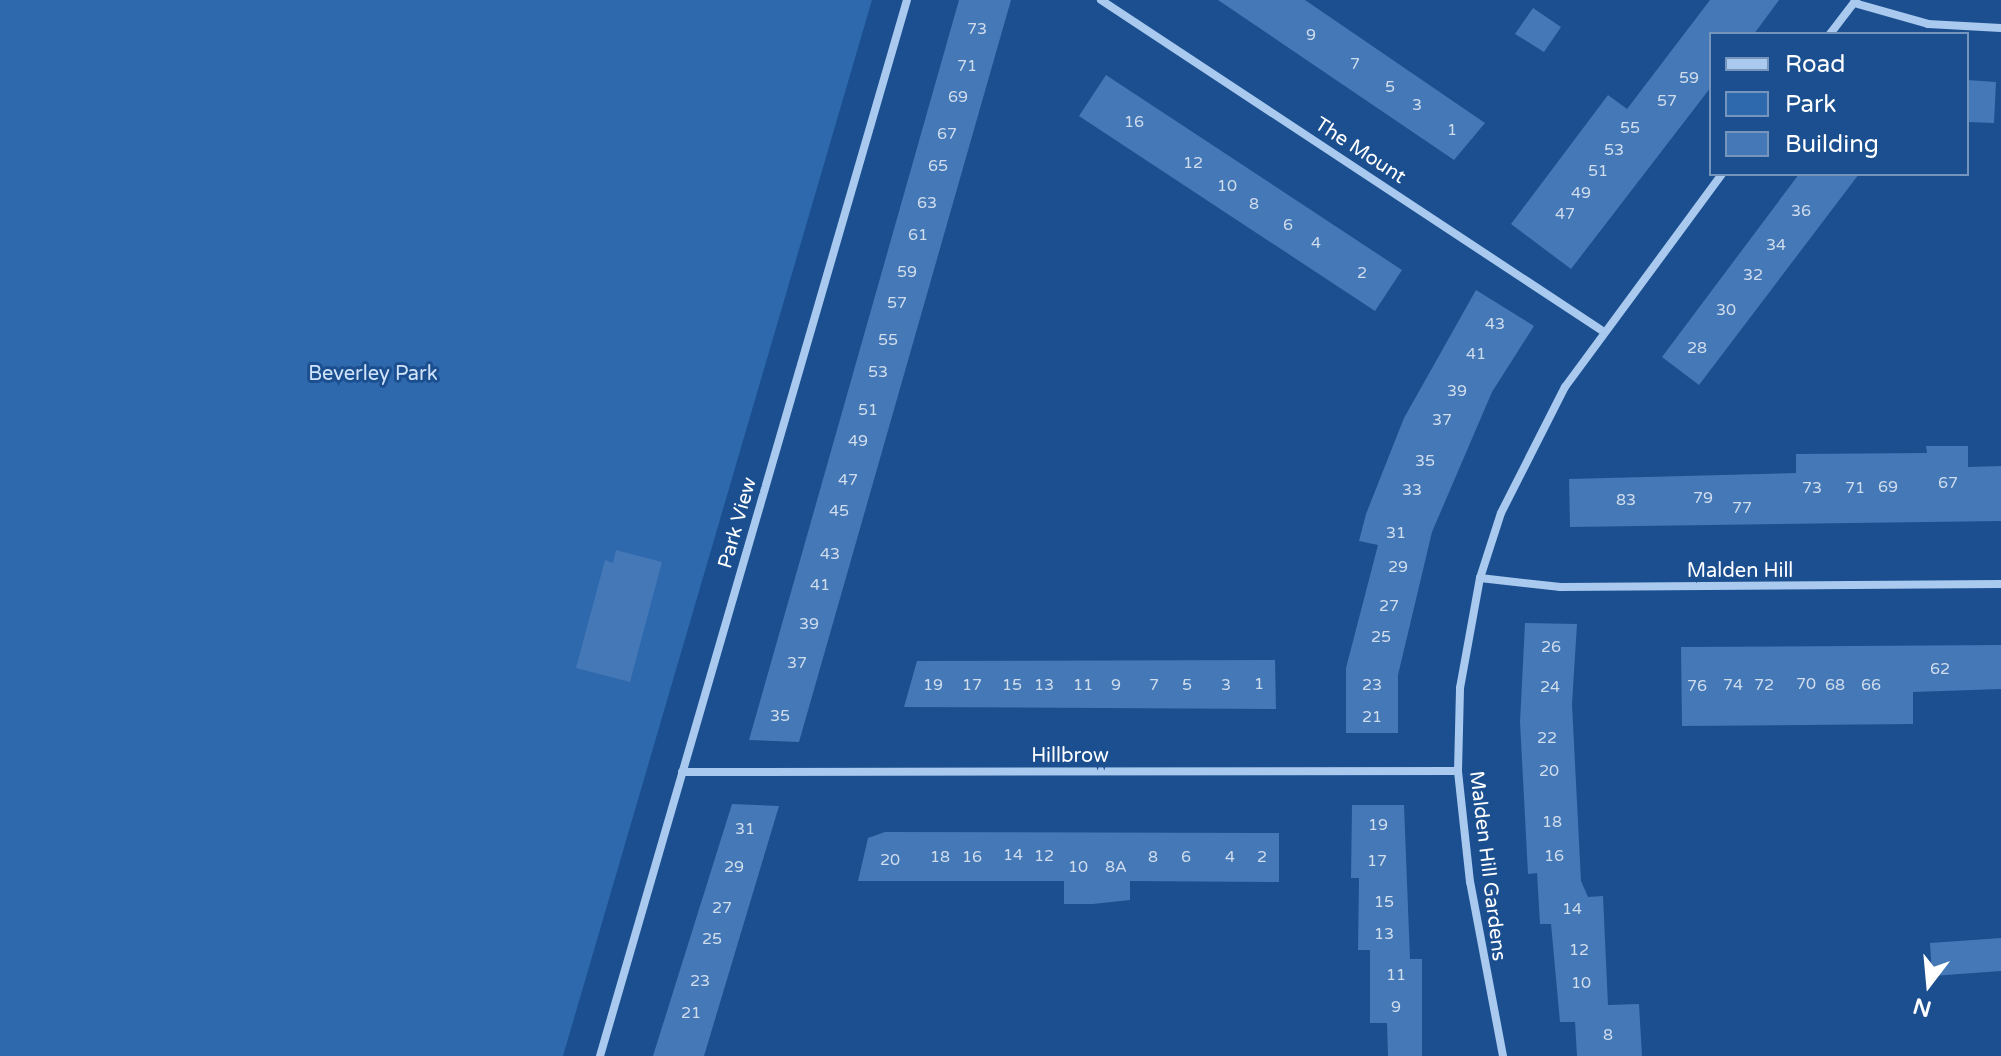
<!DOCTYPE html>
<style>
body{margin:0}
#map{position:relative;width:2001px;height:1056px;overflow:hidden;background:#1b4f8f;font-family:"Varela Round",sans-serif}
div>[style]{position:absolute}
.green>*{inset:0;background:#2e69ad}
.building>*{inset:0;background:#4478b7}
.minor>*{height:8px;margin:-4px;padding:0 4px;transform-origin:4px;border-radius:4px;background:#a9c9ee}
span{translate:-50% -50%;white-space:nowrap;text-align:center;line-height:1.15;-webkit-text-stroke:6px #1b4f8f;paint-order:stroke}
.number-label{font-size:16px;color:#d0dded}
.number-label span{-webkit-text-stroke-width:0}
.street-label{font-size:20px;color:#fff}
.park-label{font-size:20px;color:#cfe3fa}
.legend{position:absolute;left:1709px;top:32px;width:260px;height:144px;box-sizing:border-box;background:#1b4f8f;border:2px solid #7695bc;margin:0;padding:10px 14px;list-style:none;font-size:24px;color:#fff}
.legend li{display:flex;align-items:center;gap:16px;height:40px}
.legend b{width:40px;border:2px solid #7695bc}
.north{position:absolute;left:1889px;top:944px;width:80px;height:80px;-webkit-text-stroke:6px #1b4f8f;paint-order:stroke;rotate:196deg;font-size:22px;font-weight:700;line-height:32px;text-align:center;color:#fff}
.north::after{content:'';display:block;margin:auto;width:28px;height:36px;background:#fff;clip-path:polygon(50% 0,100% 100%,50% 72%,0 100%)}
</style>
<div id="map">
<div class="green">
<div style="clip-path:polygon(0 0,872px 0,563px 1056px,0 1056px)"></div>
</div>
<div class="building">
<div style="clip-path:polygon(959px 0,1011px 0,799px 742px,749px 740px)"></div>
<div style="clip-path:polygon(1218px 0,1305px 0,1485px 123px,1454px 160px)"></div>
<div style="clip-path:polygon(1710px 0,1779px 0,1754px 34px,1711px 34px,1711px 87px,1571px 269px,1511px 224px,1608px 95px,1627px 109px)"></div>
<div style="clip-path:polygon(1533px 8px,1561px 27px,1544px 52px,1515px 34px)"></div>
<div style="clip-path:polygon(1106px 75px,1402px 270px,1375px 311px,1079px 116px)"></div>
<div style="clip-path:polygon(1967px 80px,1996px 82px,1994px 123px,1967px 122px)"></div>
<div style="clip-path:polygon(1799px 174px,1859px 174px,1699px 385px,1662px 357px)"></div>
<div style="clip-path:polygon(1476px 290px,1534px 326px,1492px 392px,1432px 532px,1398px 675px,1398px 733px,1346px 733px,1346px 668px,1378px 545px,1359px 541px,1366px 514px,1404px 418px)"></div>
<div style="clip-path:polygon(1926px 446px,1968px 446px,1968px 467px,2001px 466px,2001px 521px,1570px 527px,1569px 479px,1796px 473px,1796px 454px,1927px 453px)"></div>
<div style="clip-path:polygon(616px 550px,662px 562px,630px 682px,576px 668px,605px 560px,613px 563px)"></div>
<div style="clip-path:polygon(1525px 623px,1577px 624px,1572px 704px,1581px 881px,1588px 897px,1603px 896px,1608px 1005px,1639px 1004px,1642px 1056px,1577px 1056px,1575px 1022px,1560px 1022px,1551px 924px,1540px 924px,1537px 873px,1528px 874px,1520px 722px)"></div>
<div style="clip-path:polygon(2001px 645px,2001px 689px,1913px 692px,1913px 724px,1682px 726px,1681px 647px)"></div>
<div style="clip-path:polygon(1275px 660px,1276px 709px,904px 707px,917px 661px)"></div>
<div style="clip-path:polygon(732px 804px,779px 806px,704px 1056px,653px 1056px)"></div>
<div style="clip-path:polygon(1352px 805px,1404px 805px,1410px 959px,1422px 959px,1422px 1056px,1388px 1056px,1387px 1023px,1370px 1023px,1370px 950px,1358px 950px,1359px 878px,1351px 878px)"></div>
<div style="clip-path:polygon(885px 832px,1279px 833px,1279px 882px,1130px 881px,1130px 900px,1093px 904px,1064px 904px,1064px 881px,858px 881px,868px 838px)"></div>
<div style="clip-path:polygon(2001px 938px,2001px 971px,1932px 976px,1930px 943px)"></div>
</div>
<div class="minor">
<div style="left:1101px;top:0;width:599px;rotate:33.42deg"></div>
<div style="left:1854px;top:3px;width:77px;rotate:15.8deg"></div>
<div style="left:1928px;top:24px;width:73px;rotate:3.1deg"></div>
<div style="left:1830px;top:34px;width:43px;rotate:-52.6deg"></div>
<div style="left:1480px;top:578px;width:81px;rotate:6.4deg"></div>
<div style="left:1560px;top:587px;width:441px;rotate:-0.4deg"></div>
<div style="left:682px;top:772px;width:776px;rotate:-0.07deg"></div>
<div style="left:600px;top:1056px;width:1100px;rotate:-73.79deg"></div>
<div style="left:1503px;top:1056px;width:177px;rotate:-100.7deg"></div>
<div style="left:1470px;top:882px;width:112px;rotate:-96.2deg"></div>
<div style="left:1458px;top:771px;width:83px;rotate:-88.6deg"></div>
<div style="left:1460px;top:688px;width:112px;rotate:-79.7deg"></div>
<div style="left:1480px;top:578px;width:68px;rotate:-72.1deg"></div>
<div style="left:1501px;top:513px;width:141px;rotate:-63.1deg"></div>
<div style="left:1565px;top:387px;width:265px;rotate:-53.6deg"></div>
</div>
<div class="number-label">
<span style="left:977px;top:29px">73</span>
<span style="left:1311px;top:35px">9</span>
<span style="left:1355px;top:64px">7</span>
<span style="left:967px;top:66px">71</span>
<span style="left:1689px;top:78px">59</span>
<span style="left:1390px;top:87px">5</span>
<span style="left:958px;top:97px">69</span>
<span style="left:1667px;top:101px">57</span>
<span style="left:1417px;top:105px">3</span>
<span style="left:1134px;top:122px">16</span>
<span style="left:1630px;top:128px">55</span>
<span style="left:1452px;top:130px">1</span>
<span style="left:947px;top:134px">67</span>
<span style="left:1614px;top:150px">53</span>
<span style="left:1193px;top:163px">12</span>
<span style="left:938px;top:166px">65</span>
<span style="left:1598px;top:171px">51</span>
<span style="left:1227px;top:186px">10</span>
<span style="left:1581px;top:193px">49</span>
<span style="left:927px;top:203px">63</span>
<span style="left:1254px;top:204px">8</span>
<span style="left:1801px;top:211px">36</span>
<span style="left:1565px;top:214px">47</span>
<span style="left:1288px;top:225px">6</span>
<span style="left:918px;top:235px">61</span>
<span style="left:1316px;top:243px">4</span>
<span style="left:1776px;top:245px">34</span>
<span style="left:907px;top:272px">59</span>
<span style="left:1362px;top:273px">2</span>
<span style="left:1753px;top:275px">32</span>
<span style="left:897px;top:303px">57</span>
<span style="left:1726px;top:310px">30</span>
<span style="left:1495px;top:324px">43</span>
<span style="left:888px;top:340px">55</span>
<span style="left:1697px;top:348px">28</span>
<span style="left:1476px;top:354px">41</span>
<span style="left:878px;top:372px">53</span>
<span style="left:1457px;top:391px">39</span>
<span style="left:868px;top:410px">51</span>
<span style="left:1442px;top:420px">37</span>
<span style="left:858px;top:441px">49</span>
<span style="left:1425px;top:461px">35</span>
<span style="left:848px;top:480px">47</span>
<span style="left:1948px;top:483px">67</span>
<span style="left:1888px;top:487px">69</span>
<span style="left:1812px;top:488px">73</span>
<span style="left:1855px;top:488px">71</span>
<span style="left:1412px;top:490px">33</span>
<span style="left:1703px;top:498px">79</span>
<span style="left:1626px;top:500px">83</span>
<span style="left:1742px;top:508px">77</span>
<span style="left:839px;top:511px">45</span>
<span style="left:1396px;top:533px">31</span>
<span style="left:830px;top:554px">43</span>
<span style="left:1398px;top:567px">29</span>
<span style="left:820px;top:585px">41</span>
<span style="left:1389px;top:606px">27</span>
<span style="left:809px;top:624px">39</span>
<span style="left:1381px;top:637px">25</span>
<span style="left:1551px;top:647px">26</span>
<span style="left:797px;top:663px">37</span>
<span style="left:1940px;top:669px">62</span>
<span style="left:1259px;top:684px">1</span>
<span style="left:1806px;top:684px">70</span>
<span style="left:933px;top:685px">19</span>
<span style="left:972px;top:685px">17</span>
<span style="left:1012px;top:685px">15</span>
<span style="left:1044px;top:685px">13</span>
<span style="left:1083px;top:685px">11</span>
<span style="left:1116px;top:685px">9</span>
<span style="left:1154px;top:685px">7</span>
<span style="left:1187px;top:685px">5</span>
<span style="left:1226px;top:685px">3</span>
<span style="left:1372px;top:685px">23</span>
<span style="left:1733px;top:685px">74</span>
<span style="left:1764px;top:685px">72</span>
<span style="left:1835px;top:685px">68</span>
<span style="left:1871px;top:685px">66</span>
<span style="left:1697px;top:686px">76</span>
<span style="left:1550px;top:687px">24</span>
<span style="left:780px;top:716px">35</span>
<span style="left:1372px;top:717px">21</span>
<span style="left:1547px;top:738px">22</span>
<span style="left:1549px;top:771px">20</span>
<span style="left:1552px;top:822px">18</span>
<span style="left:1378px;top:825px">19</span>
<span style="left:745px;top:829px">31</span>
<span style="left:1013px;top:855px">14</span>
<span style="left:1044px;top:856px">12</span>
<span style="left:1554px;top:856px">16</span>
<span style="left:940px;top:857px">18</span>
<span style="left:972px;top:857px">16</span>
<span style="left:1153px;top:857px">8</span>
<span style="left:1186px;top:857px">6</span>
<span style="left:1230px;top:857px">4</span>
<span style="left:1262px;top:857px">2</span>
<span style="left:890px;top:860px">20</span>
<span style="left:1377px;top:861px">17</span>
<span style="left:734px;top:867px">29</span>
<span style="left:1078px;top:867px">10</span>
<span style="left:1116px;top:867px">8A</span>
<span style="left:1384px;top:902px">15</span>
<span style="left:722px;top:908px">27</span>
<span style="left:1572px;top:909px">14</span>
<span style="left:1384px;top:934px">13</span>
<span style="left:712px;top:939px">25</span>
<span style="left:1579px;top:950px">12</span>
<span style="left:1396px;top:975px">11</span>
<span style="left:700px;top:981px">23</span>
<span style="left:1581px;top:983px">10</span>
<span style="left:1396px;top:1007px">9</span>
<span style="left:691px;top:1013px">21</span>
<span style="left:1608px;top:1035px">8</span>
</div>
<div class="street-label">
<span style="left:1360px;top:151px;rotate:33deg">The Mount</span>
<span style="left:738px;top:523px;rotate:-74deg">Park View</span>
<span style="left:1740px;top:571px">Malden Hill</span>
<span style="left:1070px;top:756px">Hillbrow</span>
<span style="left:1487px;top:866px;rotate:83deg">Malden Hill Gardens</span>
</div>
<div class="park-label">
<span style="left:373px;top:374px">Beverley Park</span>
</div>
<ul class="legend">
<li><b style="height:10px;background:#a9c9ee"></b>Road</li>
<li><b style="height:22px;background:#2e69ad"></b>Park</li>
<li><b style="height:22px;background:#4478b7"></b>Building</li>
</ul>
<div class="north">N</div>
</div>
